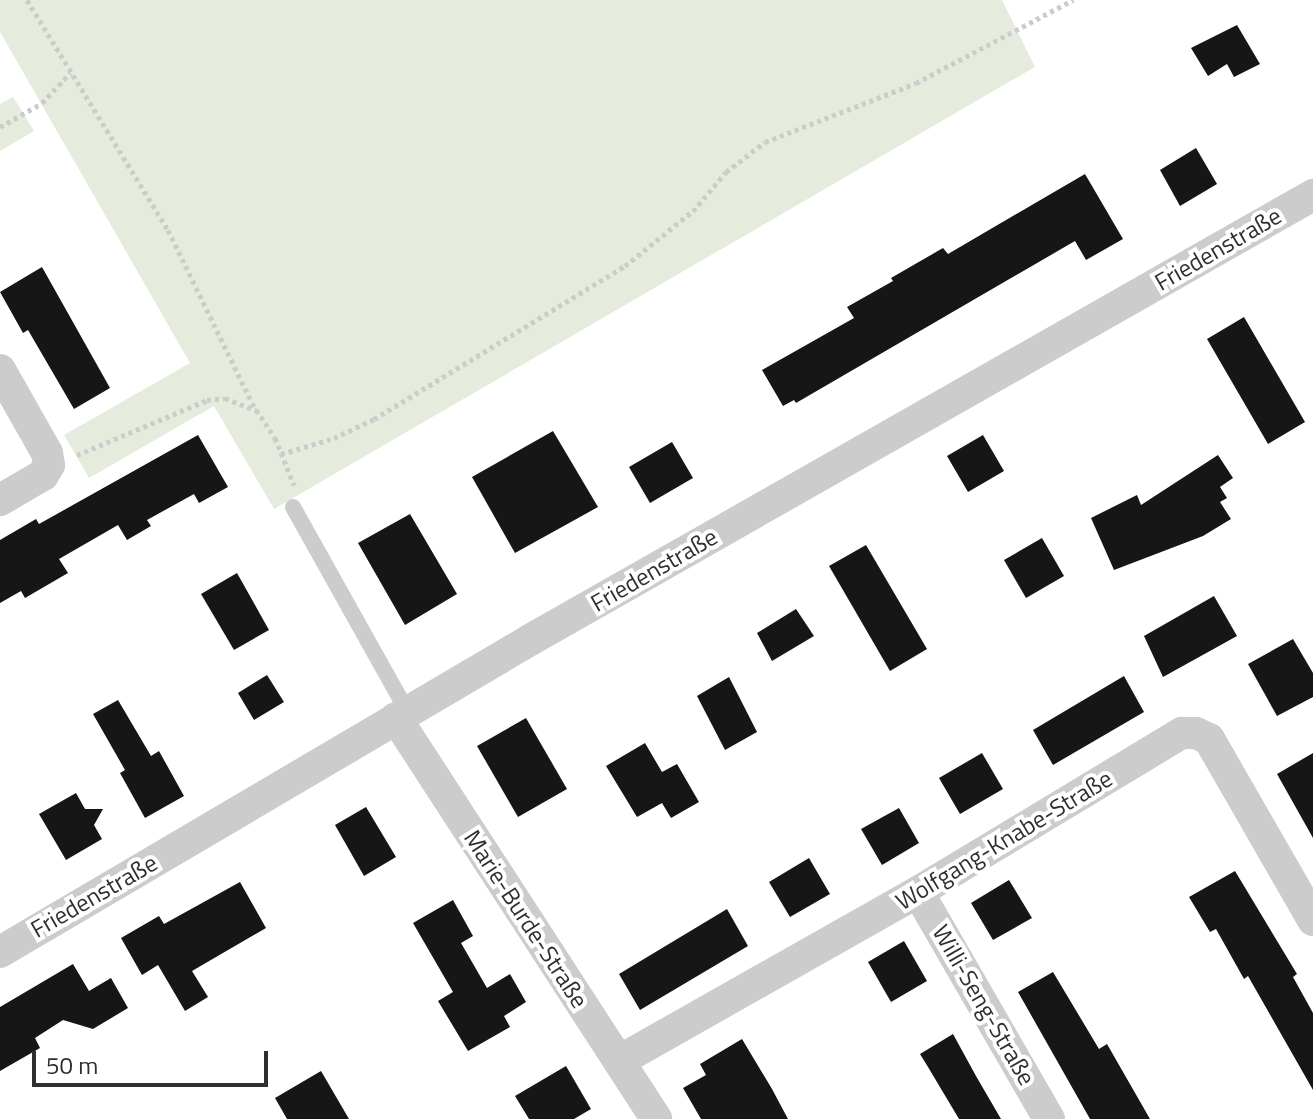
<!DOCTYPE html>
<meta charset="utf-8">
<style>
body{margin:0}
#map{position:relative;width:1313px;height:1119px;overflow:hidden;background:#fff;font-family:"Titillium Web",sans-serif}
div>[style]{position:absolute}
.green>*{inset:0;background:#e6ecdd}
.building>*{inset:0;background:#161616}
.path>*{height:5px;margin-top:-2.5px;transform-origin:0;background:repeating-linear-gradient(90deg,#ccc 0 4px,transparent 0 8px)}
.lane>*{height:16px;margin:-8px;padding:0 8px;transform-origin:8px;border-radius:8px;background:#ccc}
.street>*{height:32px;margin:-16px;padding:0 16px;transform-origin:16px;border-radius:16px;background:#ccc}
span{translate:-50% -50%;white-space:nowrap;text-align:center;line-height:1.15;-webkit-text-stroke:8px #fff;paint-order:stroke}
.street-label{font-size:24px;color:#2f2f2f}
.scale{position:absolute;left:32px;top:1051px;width:236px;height:36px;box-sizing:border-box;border:4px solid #2f2f2f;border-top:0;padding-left:10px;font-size:24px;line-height:28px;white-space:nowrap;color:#2f2f2f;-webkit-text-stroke:6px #fff;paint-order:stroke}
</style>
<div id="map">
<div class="green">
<div style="clip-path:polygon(0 0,1002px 0,1035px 67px,274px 509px,214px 406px,89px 478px,64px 435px,190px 363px,0 32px)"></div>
<div style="clip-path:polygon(13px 97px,34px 131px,0 151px,0 104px)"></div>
</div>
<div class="building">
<div style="clip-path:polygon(1237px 25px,1260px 64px,1234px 77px,1227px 64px,1208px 76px,1191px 48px)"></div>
<div style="clip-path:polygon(1196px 148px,1217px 184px,1180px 206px,1160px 170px)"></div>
<div style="clip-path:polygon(1085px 174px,1123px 239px,1086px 260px,1075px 241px,796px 403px,794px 400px,783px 406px,762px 370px,854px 318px,847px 307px,893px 281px,891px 278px,943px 248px,948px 254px)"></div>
<div style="clip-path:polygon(42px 267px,110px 388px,74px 409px,28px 330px,23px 333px,0 292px)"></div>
<div style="clip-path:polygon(1244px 317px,1305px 422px,1268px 444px,1207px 339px)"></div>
<div style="clip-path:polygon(553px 431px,598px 507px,515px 553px,472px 477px)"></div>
<div style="clip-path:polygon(198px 435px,228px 487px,199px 503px,194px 494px,147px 520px,151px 526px,127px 540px,118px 525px,59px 559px,68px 573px,25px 598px,21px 591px,0 603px,0 540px,36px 519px,39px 524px)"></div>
<div style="clip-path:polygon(983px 435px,1004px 471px,968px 492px,947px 456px)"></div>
<div style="clip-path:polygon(672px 442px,693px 478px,650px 503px,629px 467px)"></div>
<div style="clip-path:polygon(1218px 455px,1233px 478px,1220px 487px,1227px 498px,1220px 502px,1231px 519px,1203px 536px,1114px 570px,1091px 518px,1137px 495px,1141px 505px)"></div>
<div style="clip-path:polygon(410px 514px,457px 594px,405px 625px,358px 543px)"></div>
<div style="clip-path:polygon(1042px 538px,1064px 576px,1026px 598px,1004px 560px)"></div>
<div style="clip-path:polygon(866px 545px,927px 649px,890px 671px,829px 566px)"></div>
<div style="clip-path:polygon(237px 573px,269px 630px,234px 650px,201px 594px)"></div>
<div style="clip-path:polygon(1214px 596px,1237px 636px,1163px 677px,1144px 636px)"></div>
<div style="clip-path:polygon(796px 609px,814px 636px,772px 661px,757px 633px)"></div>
<div style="clip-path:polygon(1293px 639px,1313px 673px,1313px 697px,1277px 716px,1248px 664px)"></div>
<div style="clip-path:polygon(267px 675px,284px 702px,254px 720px,238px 693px)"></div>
<div style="clip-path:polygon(1124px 676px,1144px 712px,1053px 765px,1033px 730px)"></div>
<div style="clip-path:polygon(729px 677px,757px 732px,725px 750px,697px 696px)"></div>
<div style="clip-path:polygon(118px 700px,151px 756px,159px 751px,184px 796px,145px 818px,120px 773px,125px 770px,93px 714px)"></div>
<div style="clip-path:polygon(526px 718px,567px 789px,518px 817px,477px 746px)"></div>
<div style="clip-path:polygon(645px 743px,662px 772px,677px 764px,699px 802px,671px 818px,662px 803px,637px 817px,606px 766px)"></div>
<div style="clip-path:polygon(982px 753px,1003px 789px,960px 814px,939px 778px)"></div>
<div style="clip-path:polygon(1313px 753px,1313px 838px,1277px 774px)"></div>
<div style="clip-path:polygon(76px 793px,85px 809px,103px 809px,94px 825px,102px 839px,66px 860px,39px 814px)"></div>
<div style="clip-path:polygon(366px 807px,396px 857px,364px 876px,335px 825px)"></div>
<div style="clip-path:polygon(899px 808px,919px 843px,882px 865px,861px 829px)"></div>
<div style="clip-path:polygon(809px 858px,830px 894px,790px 917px,769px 882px)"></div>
<div style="clip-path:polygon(1235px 871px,1297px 974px,1293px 977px,1313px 1013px,1313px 1090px,1248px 976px,1244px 979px,1216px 929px,1210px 932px,1189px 897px)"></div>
<div style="clip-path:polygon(1009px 880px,1032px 918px,993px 940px,971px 903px)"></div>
<div style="clip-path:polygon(240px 882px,266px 928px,192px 971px,208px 997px,185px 1011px,158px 965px,142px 975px,121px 938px,159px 916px,164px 924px)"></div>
<div style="clip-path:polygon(453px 900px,473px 936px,461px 943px,487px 988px,510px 974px,526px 1002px,504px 1016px,510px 1027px,468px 1051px,438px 1001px,453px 992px,413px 923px)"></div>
<div style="clip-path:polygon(727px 909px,748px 946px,640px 1010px,619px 974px)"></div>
<div style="clip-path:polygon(904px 941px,927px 981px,891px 1002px,868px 962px)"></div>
<div style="clip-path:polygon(73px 964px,89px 991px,111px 978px,128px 1008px,93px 1029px,63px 1020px,35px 1038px,40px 1048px,0 1071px,0 1007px)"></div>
<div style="clip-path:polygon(1053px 972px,1099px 1049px,1107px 1044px,1150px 1119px,1090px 1119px,1018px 992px)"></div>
<div style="clip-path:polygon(953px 1034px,976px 1076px,1001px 1119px,959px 1119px,928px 1067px,920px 1054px)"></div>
<div style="clip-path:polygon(742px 1039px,772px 1089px,788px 1119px,701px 1119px,683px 1088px,706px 1075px,700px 1064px)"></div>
<div style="clip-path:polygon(566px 1066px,591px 1109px,574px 1119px,529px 1119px,515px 1096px)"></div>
<div style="clip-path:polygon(321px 1071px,349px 1119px,287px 1119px,275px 1098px)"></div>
</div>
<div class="path">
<div style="left:27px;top:0;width:270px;rotate:58.5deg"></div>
<div style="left:168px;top:230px;width:192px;rotate:64.1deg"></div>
<div style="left:252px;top:403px;width:42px;rotate:56.7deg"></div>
<div style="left:275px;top:438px;width:51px;rotate:68deg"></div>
<div style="left:0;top:127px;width:48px;rotate:-29.7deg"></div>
<div style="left:42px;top:103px;width:42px;rotate:-46.9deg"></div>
<div style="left:281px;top:454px;width:55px;rotate:-16.8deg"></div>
<div style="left:334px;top:438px;width:44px;rotate:-25.4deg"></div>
<div style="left:374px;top:419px;width:294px;rotate:-31.4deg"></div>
<div style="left:625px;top:266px;width:87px;rotate:-39deg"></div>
<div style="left:693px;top:211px;width:51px;rotate:-49.8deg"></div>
<div style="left:726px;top:172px;width:49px;rotate:-37.6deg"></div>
<div style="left:765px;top:142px;width:162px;rotate:-21.3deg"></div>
<div style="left:916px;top:83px;width:178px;rotate:-27.9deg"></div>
<div style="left:77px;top:455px;width:141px;rotate:-22.9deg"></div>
<div style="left:207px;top:400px;width:18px;rotate:-6deg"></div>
<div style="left:225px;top:398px;width:35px;rotate:22deg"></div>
</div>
<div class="lane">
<div style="left:293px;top:507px;width:234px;rotate:60.8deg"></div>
</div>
<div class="street">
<div style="left:0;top:370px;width:95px;rotate:60.5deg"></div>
<div style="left:47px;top:453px;width:12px;rotate:81deg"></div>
<div style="left:49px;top:465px;width:12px;rotate:121deg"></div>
<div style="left:43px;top:475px;width:50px;rotate:149.8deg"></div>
<div style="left:396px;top:718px;width:478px;rotate:57deg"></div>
<div style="left:918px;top:892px;width:262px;rotate:60deg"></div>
<div style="left:0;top:952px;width:615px;rotate:-30.48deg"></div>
<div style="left:530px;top:640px;width:901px;rotate:-29.61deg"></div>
<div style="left:619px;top:1061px;width:343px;rotate:-29.5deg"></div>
<div style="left:918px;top:892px;width:308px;rotate:-31.1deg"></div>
<div style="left:1182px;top:733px;width:14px"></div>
<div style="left:1196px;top:733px;width:14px;rotate:25deg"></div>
<div style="left:1209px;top:739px;width:209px;rotate:60.1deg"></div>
</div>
<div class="street-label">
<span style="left:1218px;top:249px;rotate:-30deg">Friedenstraße</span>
<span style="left:654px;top:570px;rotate:-30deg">Friedenstraße</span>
<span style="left:1004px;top:840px;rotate:-31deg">Wolfgang-Knabe-Straße</span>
<span style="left:94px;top:896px;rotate:-30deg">Friedenstraße</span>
<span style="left:526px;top:919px;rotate:57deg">Marie-Burde-Straße</span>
<span style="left:984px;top:1005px;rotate:60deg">Willi-Seng-Straße</span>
</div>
<div class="scale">50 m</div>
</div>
